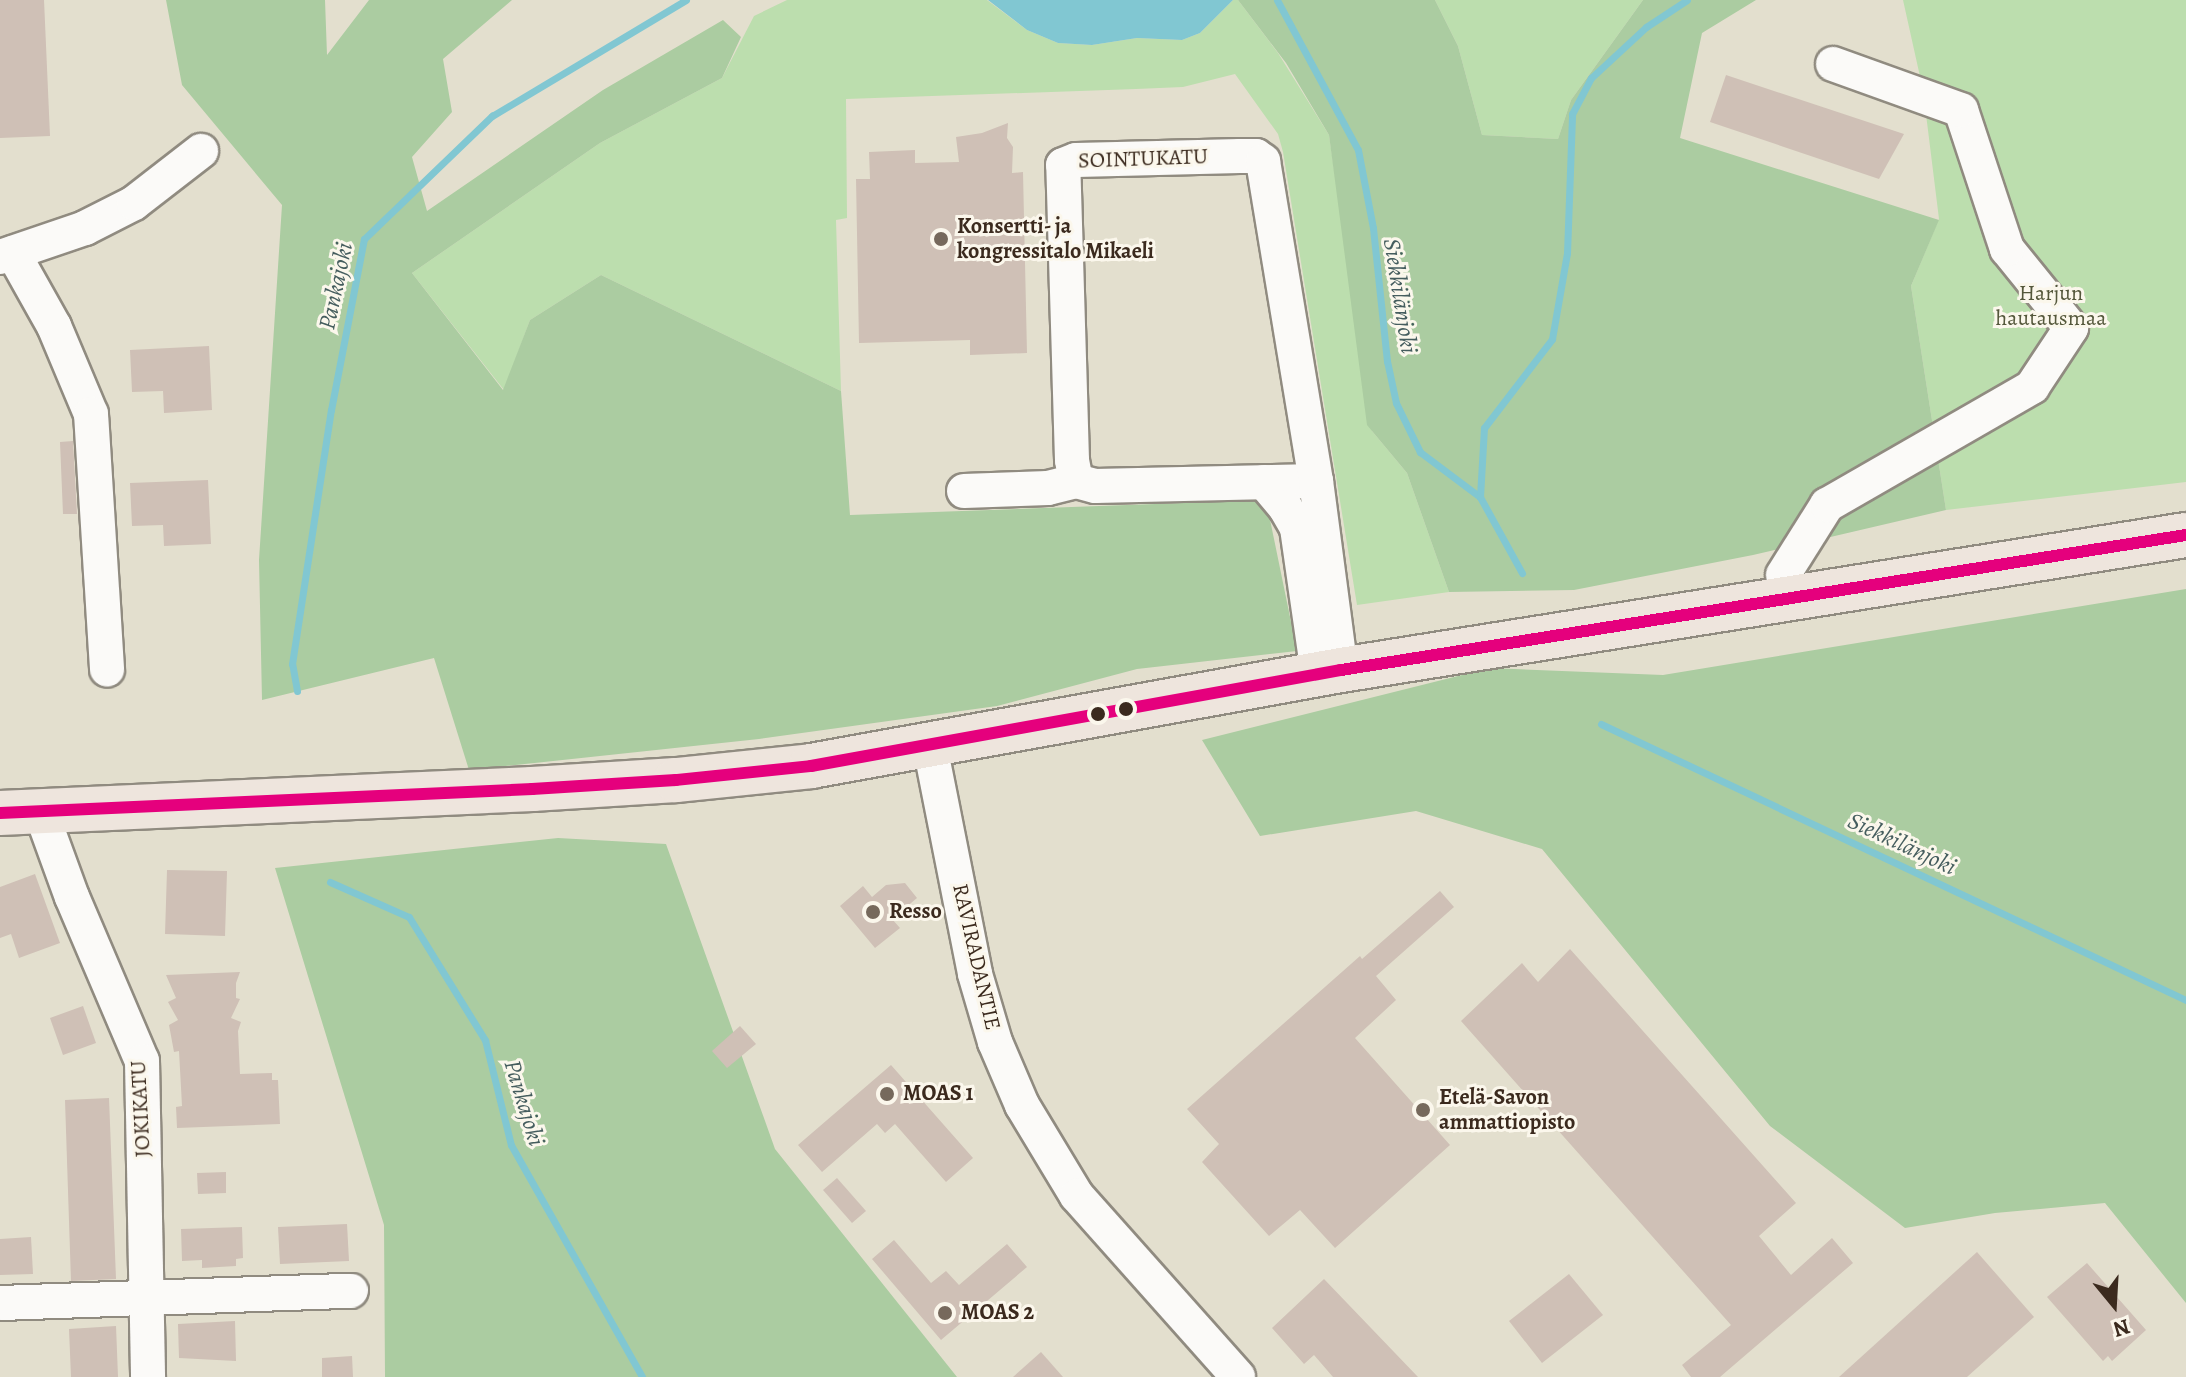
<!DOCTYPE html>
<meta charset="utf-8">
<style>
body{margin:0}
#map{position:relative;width:2186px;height:1377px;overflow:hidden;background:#e3dfce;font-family:Alegreya,serif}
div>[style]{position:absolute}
.green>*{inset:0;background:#bcdeae}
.forest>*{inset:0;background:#abcca1}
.water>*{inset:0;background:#81c7d2}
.stream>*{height:7px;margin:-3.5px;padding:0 3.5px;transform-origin:3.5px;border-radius:3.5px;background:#81c7d2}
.building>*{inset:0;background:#cfc0b6}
.roads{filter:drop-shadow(2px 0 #908b80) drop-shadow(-2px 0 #908b80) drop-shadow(0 2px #908b80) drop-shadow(0 -2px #908b80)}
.minor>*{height:34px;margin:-17px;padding:0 17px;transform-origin:17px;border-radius:17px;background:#fbfaf8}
.major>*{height:44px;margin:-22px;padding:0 22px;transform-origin:22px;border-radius:22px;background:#eee5dd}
.bus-1>*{height:12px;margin:-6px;padding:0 6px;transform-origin:6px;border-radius:6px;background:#e5007d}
.dots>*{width:22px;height:22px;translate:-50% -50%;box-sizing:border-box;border:4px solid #fbf7ec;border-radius:50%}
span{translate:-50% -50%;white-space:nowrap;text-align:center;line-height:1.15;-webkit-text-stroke:6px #fbf7ec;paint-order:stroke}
.street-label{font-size:22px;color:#3b2a1e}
.poi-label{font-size:22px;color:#3b2a1e;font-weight:700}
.left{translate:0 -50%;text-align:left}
.park-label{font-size:22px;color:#54573b}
.water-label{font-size:24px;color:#455d5e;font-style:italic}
.north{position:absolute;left:2074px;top:1265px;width:80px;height:80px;-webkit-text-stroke:6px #fbf7ec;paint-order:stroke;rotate:162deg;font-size:22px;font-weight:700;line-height:32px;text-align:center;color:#3b2a1e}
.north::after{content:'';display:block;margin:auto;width:28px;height:36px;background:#3b2a1e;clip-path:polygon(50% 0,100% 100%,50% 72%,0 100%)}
</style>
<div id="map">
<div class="green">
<div style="clip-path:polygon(787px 0,987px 0,1027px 30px,1058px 43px,1092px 45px,1137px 38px,1182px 40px,1200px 33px,1233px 0,1238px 0,1278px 53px,1329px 135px,1372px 431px,1407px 473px,1449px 592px,1357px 605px,1283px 152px,1278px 134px,1235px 74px,1183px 87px,1136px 89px,846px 99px,847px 218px,836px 220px,841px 391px,601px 275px,530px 320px,504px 390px,412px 273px,600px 143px,722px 78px,754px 16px)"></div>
<div style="clip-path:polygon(1435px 0,1643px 0,1571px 100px,1558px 139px,1482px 135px,1458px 46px)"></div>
<div style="clip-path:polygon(1903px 0,2186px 0,2186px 482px,1946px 510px,1911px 286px,1939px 219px,1923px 90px)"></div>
</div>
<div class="forest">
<div style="clip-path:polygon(166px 0,325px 0,327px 55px,369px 0,512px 0,443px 59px,452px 112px,412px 157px,427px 211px,603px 90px,723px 20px,741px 37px,722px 78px,600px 143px,412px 273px,503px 390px,530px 320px,601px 275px,841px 391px,850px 515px,1266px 500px,1297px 651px,1137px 669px,997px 706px,759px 739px,469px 770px,434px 658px,262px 700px,259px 560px,282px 205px,182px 85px)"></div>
<div style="clip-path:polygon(1238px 0,1435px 0,1458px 46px,1482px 135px,1558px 139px,1571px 100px,1643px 0,1756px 0,1702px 33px,1680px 138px,1939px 220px,1911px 286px,1946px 510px,1753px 555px,1574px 590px,1449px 592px,1407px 473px,1367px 425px,1329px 135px,1286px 63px)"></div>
<div style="clip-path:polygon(2186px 589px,2186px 1303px,2105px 1203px,1995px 1213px,1905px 1228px,1770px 1126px,1542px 849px,1416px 811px,1260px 836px,1202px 740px,1490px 668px,1663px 675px)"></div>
<div style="clip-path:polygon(558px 838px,666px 844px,775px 1149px,957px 1377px,385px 1377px,384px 1225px,275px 868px)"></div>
</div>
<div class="water">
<div style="clip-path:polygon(988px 0,1233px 0,1200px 33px,1182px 40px,1137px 38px,1092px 45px,1058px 43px,1027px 30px)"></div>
</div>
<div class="stream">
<div style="left:1277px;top:0;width:170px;rotate:61.6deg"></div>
<div style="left:1358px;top:150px;width:79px;rotate:79.1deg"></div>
<div style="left:1373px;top:228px;width:134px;rotate:84deg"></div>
<div style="left:1387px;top:361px;width:43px;rotate:77.9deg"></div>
<div style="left:1396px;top:403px;width:55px;rotate:63.9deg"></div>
<div style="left:1420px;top:452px;width:75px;rotate:36.9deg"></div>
<div style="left:1480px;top:497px;width:87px;rotate:61.1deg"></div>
<div style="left:1480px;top:497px;width:69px;rotate:-86.7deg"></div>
<div style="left:1484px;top:428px;width:112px;rotate:-52.6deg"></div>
<div style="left:1552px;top:339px;width:87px;rotate:-80.1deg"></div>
<div style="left:1567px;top:253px;width:139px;rotate:-87.9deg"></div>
<div style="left:1572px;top:114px;width:41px;rotate:-62.2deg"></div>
<div style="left:1591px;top:78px;width:75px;rotate:-42.8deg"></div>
<div style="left:1646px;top:27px;width:49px;rotate:-33.4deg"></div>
<div style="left:297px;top:691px;width:27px;rotate:-100deg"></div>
<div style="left:292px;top:664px;width:257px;rotate:-81.3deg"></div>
<div style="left:331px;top:410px;width:174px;rotate:-79.1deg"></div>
<div style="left:364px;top:239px;width:178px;rotate:-43.9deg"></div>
<div style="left:492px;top:116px;width:226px;rotate:-30.9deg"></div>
<div style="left:1601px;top:724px;width:647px;rotate:25.26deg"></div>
<div style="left:330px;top:882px;width:86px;rotate:23.9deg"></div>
<div style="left:409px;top:917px;width:145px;rotate:58.3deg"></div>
<div style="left:485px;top:1040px;width:108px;rotate:76.1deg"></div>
<div style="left:511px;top:1145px;width:266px;rotate:60.5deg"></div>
</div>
<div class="building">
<div style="clip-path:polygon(0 0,44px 0,50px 136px,0 138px)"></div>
<div style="clip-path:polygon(1726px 75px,1904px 134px,1879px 179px,1710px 122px)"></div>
<div style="clip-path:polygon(1008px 123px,1007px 138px,1013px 147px,1012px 173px,1023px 172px,1027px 353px,970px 355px,970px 340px,859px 343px,856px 179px,870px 179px,869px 152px,915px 150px,915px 163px,959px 162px,956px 137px,982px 133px)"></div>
<div style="clip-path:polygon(209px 346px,212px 410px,164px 413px,163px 391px,132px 392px,130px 350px)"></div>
<div style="clip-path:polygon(73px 441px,77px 514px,63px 514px,60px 442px)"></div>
<div style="clip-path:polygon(208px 480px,211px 544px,164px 546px,163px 525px,132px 526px,130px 483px)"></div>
<div style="clip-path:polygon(167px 870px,227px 871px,225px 936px,165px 934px)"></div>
<div style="clip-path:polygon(35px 874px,60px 943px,19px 958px,11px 934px,0 938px,0 887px)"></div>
<div style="clip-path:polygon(905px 883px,917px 898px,892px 919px,900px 928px,875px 948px,840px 906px,863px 886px,872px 897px,886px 885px)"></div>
<div style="clip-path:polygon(1440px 891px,1454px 907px,1376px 976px,1396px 1000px,1355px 1038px,1450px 1145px,1335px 1248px,1300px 1210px,1269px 1236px,1202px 1162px,1219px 1144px,1187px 1109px,1360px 956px,1362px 959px)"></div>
<div style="clip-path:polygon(1570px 949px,1796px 1203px,1759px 1236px,1791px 1275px,1832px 1238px,1853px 1263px,1720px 1377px,1691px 1377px,1682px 1365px,1731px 1325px,1461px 1021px,1522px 963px,1538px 982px)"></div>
<div style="clip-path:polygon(240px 972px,236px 983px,236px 998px,240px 999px,231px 1018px,241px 1022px,238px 1031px,240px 1074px,272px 1073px,272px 1080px,278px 1080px,280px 1124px,177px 1128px,176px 1107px,182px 1106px,179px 1051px,174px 1052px,169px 1025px,178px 1020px,168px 1002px,176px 998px,166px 975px)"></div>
<div style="clip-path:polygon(83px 1006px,96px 1043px,63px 1055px,50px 1018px)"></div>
<div style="clip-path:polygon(740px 1026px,756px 1044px,727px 1068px,712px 1051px)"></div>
<div style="clip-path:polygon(891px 1065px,973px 1158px,946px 1182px,895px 1124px,885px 1133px,877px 1124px,822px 1172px,798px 1145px)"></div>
<div style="clip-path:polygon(109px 1098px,116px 1279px,71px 1281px,65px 1100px)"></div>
<div style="clip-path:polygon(226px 1172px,226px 1193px,198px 1194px,197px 1173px)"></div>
<div style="clip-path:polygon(837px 1178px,866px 1211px,852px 1223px,823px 1190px)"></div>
<div style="clip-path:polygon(347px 1224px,349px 1261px,280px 1264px,278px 1227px)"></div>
<div style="clip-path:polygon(242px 1227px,243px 1258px,236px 1259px,236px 1266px,202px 1268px,202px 1260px,182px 1261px,181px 1229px)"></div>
<div style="clip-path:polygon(31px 1237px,33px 1274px,0 1275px,0 1239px)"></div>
<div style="clip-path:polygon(894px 1240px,931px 1283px,946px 1271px,959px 1285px,1007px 1244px,1027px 1267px,941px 1340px,872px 1259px)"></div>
<div style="clip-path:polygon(1977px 1252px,2034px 1317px,1967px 1377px,1839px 1377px)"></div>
<div style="clip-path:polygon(2087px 1263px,2146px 1330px,2112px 1361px,2108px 1356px,2103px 1361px,2047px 1297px)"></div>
<div style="clip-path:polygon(1569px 1274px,1603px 1315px,1542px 1363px,1509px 1321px)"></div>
<div style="clip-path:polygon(1324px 1279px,1418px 1377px,1333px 1377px,1314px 1355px,1304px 1364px,1272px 1328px)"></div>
<div style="clip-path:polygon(235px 1321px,236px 1361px,179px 1358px,178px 1324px)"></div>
<div style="clip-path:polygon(116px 1326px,118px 1377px,71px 1377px,69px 1329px)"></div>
<div style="clip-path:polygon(1041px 1352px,1063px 1377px,1013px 1377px)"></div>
<div style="clip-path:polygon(352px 1356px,353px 1377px,322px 1377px,322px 1358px)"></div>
</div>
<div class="roads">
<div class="minor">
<div style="left:13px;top:253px;width:84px;rotate:60.7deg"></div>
<div style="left:54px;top:326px;width:95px;rotate:67.2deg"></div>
<div style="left:91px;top:414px;width:256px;rotate:86.4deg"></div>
<div style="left:0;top:257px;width:90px;rotate:-18.8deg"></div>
<div style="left:85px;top:228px;width:55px;rotate:-27deg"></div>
<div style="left:134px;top:203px;width:85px;rotate:-37.8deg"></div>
<div style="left:1316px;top:481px;width:221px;rotate:178.7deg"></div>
<div style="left:1095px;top:486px;width:20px;rotate:-165deg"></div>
<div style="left:1076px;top:481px;width:21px;rotate:-101deg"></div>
<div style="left:1072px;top:460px;width:295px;rotate:-91.7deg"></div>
<div style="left:1063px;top:165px;width:14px;rotate:-21deg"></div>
<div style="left:1076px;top:160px;width:164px;rotate:-1.4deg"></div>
<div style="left:1240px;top:156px;width:16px"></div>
<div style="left:1256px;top:156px;width:9px;rotate:36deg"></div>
<div style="left:1263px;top:161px;width:324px;rotate:80.6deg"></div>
<div style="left:1316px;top:481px;width:191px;rotate:82.5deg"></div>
<div style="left:1264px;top:482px;width:33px;rotate:50deg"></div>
<div style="left:1285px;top:507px;width:24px;rotate:60deg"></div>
<div style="left:1297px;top:528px;width:148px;rotate:81.8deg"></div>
<div style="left:964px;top:491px;width:84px;rotate:-2deg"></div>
<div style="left:1048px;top:488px;width:29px;rotate:-14deg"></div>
<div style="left:1783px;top:575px;width:83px;rotate:-57.8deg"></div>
<div style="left:1827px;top:505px;width:237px;rotate:-29.9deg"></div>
<div style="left:2032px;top:387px;width:71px;rotate:-56.5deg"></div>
<div style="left:2071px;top:328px;width:102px;rotate:-129deg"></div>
<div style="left:2007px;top:249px;width:146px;rotate:-108.3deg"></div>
<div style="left:1961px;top:110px;width:136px;rotate:-160.2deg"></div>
<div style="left:930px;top:746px;width:232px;rotate:78.8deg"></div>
<div style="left:975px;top:974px;width:71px;rotate:73.6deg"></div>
<div style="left:995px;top:1042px;width:69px;rotate:66.8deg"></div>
<div style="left:1022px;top:1105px;width:106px;rotate:58.9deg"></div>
<div style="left:1077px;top:1196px;width:242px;rotate:48.3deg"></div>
<div style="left:41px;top:812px;width:90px;rotate:70deg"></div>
<div style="left:72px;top:897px;width:178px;rotate:66.9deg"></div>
<div style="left:142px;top:1061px;width:316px;rotate:88.9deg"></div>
<div style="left:0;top:1303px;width:351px;rotate:-2deg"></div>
</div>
<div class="major">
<div style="left:0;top:813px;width:533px;rotate:-2.58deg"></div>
<div style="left:532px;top:789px;width:144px;rotate:-3.6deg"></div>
<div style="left:676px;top:780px;width:136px;rotate:-5.9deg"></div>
<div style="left:811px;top:766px;width:539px;rotate:-10.27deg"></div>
<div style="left:1341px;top:670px;width:856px;rotate:-9.08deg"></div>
</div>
</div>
<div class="bus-1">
<div style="left:0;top:813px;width:533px;rotate:-2.58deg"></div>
<div style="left:532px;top:789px;width:144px;rotate:-3.6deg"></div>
<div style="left:676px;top:780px;width:136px;rotate:-5.9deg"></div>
<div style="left:811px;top:766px;width:539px;rotate:-10.27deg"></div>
<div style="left:1341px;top:670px;width:856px;rotate:-9.08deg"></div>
</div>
<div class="dots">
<div style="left:941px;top:239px;background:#76695c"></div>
<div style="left:1126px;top:709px;background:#3b2a1e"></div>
<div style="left:1098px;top:714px;background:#3b2a1e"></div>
<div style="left:873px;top:912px;background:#76695c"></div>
<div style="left:887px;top:1094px;background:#76695c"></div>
<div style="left:1423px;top:1110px;background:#76695c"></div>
<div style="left:945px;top:1313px;background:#76695c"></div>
</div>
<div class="street-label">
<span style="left:1143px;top:159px;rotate:-2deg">SOINTUKATU</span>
<span style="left:976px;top:957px;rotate:77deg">RAVIRADANTIE</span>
<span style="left:141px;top:1109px;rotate:-93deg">JOKIKATU</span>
</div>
<div class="poi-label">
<span class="left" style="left:957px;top:239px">Konsertti- ja<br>kongressitalo Mikaeli</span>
<span class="left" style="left:889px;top:912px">Resso</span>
<span class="left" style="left:903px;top:1094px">MOAS 1</span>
<span class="left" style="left:1439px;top:1110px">Etelä-Savon<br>ammattiopisto</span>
<span class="left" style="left:961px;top:1313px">MOAS 2</span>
</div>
<div class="park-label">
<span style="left:2051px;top:306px">Harjun<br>hautausmaa</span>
</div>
<div class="water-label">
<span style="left:336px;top:286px;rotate:-78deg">Pankajoki</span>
<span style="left:1400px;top:296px;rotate:81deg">Siekkilänjoki</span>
<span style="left:1902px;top:844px;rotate:25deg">Siekkilänjoki</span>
<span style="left:524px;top:1103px;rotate:73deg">Pankajoki</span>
</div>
<div class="north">N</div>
</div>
